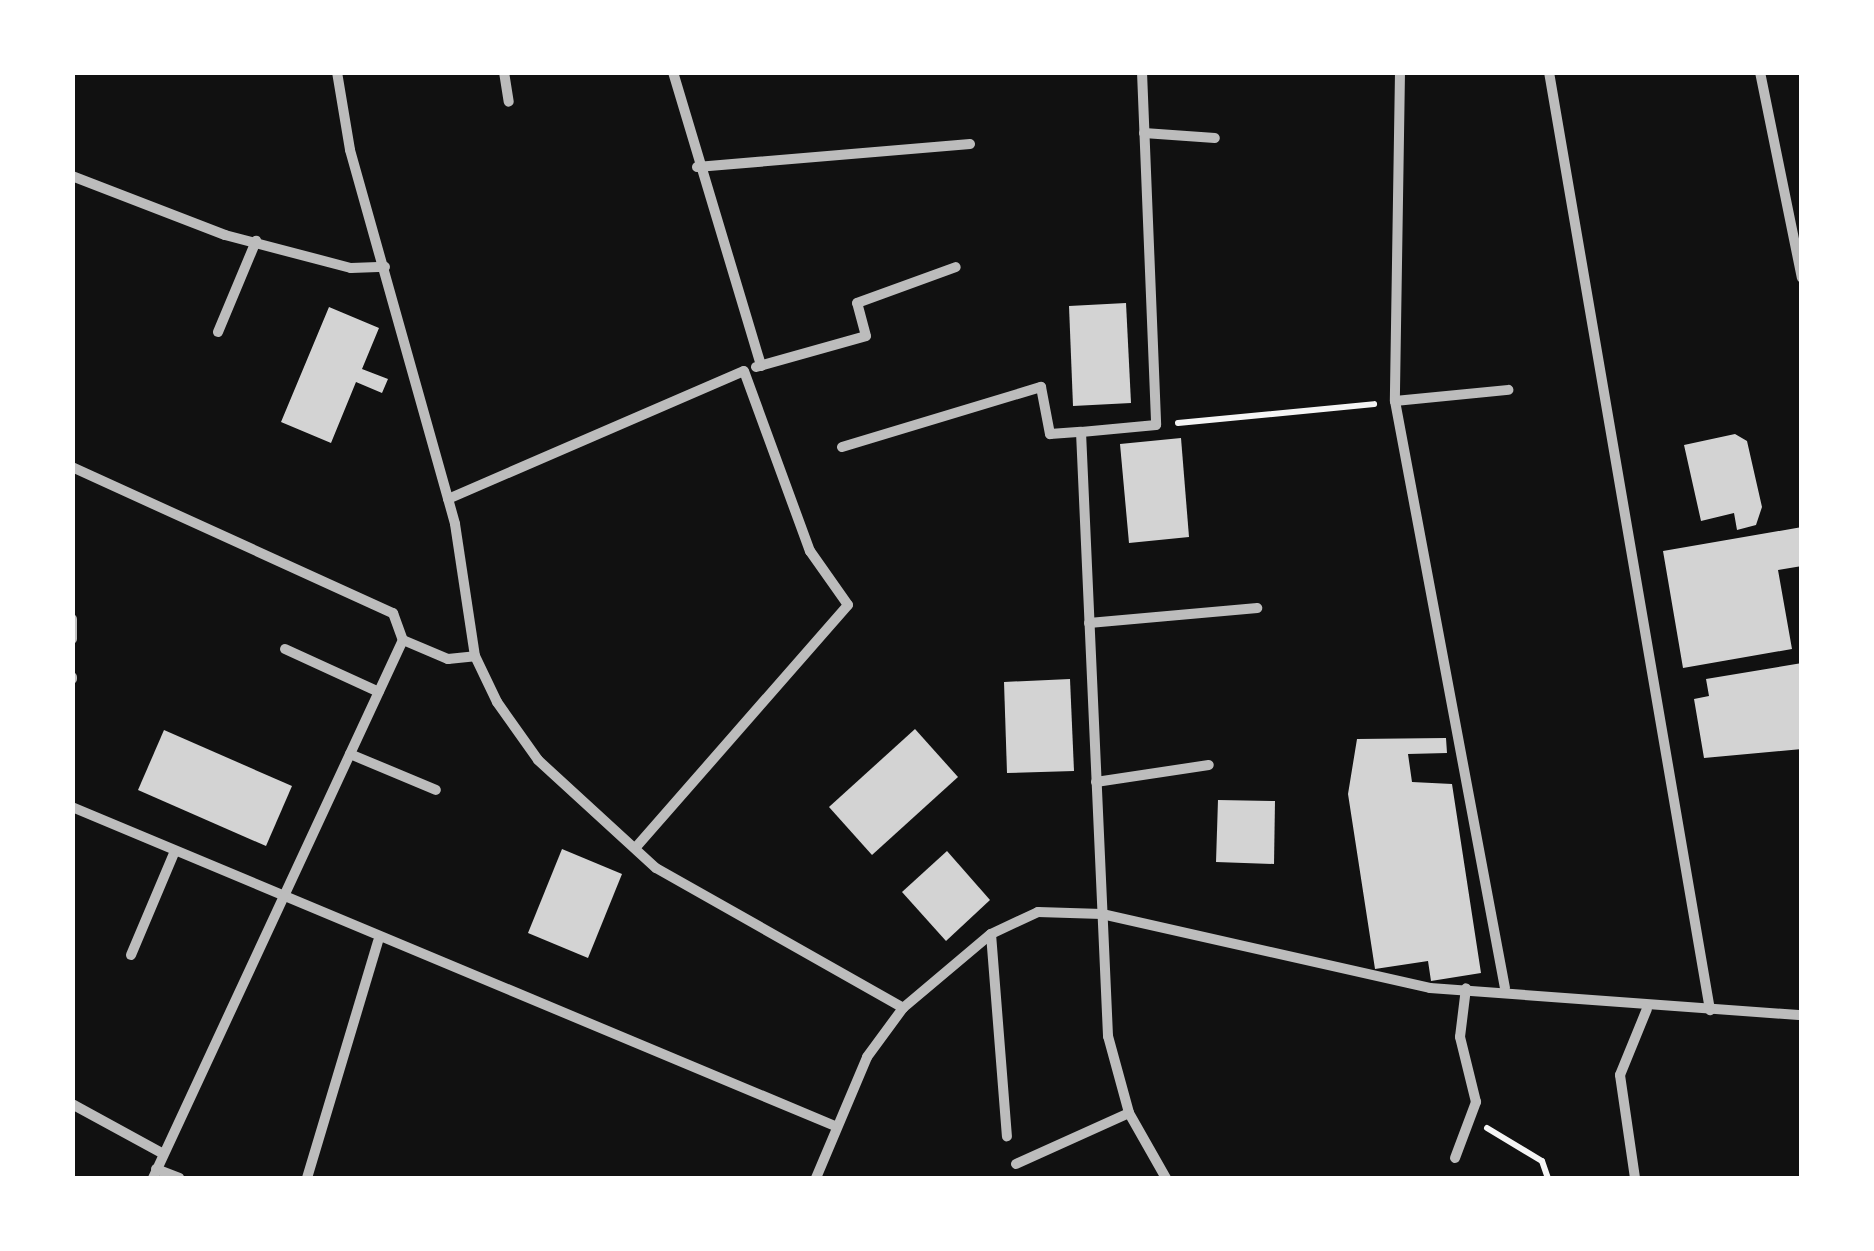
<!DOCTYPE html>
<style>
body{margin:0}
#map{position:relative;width:1874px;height:1251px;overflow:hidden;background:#111;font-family:Figtree,sans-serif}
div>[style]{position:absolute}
.building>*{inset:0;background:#d3d3d3}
.path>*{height:6px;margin:-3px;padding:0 3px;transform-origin:3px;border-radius:3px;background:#f5f5f5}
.minor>*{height:10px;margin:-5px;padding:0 5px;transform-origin:5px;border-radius:5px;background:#bcbcbc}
span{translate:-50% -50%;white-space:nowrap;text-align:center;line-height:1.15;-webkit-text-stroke:9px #fff;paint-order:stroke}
.frame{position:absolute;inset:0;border:75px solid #fff;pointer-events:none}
</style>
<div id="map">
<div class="building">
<div style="clip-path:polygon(1126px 303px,1131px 403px,1073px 406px,1069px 306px)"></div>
<div style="clip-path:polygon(329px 307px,379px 328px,362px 369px,388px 379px,382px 393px,356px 382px,331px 443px,281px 422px)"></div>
<div style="clip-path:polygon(1735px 434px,1747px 441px,1762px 507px,1756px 525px,1737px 530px,1734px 513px,1701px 521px,1684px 445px)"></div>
<div style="clip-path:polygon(1181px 438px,1189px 537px,1129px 543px,1120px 444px)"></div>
<div style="clip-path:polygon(1802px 527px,1802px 566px,1778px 570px,1792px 649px,1683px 668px,1663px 551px)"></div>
<div style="clip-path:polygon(1802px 663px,1802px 749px,1704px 758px,1694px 699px,1709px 696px,1706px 679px)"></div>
<div style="clip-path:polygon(1070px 679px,1074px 771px,1007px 773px,1004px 682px)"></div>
<div style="clip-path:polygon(915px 729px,958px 777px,872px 855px,829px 807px)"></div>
<div style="clip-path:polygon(164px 730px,292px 786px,266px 846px,138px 790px)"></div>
<div style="clip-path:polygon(1446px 738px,1447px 753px,1408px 754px,1412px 782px,1452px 784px,1481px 973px,1431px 981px,1428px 961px,1375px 969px,1348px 794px,1357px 739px)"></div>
<div style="clip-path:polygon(1218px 800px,1275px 801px,1274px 864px,1216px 862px)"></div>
<div style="clip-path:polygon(562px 849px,622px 874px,588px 958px,528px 933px)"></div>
<div style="clip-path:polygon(947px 851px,990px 900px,946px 941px,902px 892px)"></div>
</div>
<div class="path">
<div style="left:1178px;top:423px;width:197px;rotate:-5.5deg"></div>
<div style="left:1487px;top:1128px;width:64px;rotate:31deg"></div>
<div style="left:1542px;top:1161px;width:18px;rotate:71deg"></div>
</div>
<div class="minor">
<div style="left:337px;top:72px;width:79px;rotate:80.5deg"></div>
<div style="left:350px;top:150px;width:388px;rotate:74.3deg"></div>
<div style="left:455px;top:524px;width:134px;rotate:81.4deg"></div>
<div style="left:475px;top:656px;width:51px;rotate:64.4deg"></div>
<div style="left:497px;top:702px;width:71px;rotate:54.7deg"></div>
<div style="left:538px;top:760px;width:160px;rotate:42.5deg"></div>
<div style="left:656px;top:868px;width:284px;rotate:29.5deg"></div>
<div style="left:504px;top:72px;width:30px;rotate:81deg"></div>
<div style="left:673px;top:72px;width:307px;rotate:73.3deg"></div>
<div style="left:1142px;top:72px;width:353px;rotate:87.7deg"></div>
<div style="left:1156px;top:425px;width:75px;rotate:174.7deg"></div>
<div style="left:1081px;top:432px;width:605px;rotate:87.44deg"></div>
<div style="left:1108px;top:1036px;width:80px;rotate:74.7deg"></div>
<div style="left:1129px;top:1113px;width:75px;rotate:60.4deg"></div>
<div style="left:1400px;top:72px;width:329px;rotate:90.9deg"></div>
<div style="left:1395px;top:401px;width:597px;rotate:79.39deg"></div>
<div style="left:1549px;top:72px;width:952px;rotate:80.26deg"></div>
<div style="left:1760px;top:72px;width:210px;rotate:78.5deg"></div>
<div style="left:1144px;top:133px;width:71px;rotate:4deg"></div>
<div style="left:697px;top:167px;width:274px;rotate:-4.8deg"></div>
<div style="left:72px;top:176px;width:164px;rotate:21.1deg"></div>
<div style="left:225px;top:235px;width:130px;rotate:14.7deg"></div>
<div style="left:351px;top:268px;width:34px;rotate:-2deg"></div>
<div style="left:218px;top:332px;width:99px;rotate:-67.3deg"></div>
<div style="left:756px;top:367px;width:114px;rotate:-15.7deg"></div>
<div style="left:866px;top:336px;width:34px;rotate:-105deg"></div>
<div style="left:857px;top:303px;width:105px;rotate:-20deg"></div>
<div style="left:1395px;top:401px;width:114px;rotate:-5.6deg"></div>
<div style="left:842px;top:447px;width:208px;rotate:-16.8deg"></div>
<div style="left:1041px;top:387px;width:48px;rotate:79.2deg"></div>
<div style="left:1050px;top:434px;width:31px;rotate:-4deg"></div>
<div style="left:72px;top:467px;width:353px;rotate:24.5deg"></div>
<div style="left:393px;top:613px;width:29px;rotate:70deg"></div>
<div style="left:448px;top:499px;width:322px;rotate:-23.4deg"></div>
<div style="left:744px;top:371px;width:192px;rotate:69.9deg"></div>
<div style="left:810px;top:551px;width:66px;rotate:54.9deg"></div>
<div style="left:848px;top:605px;width:323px;rotate:131.2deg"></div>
<div style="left:72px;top:619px;width:20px;rotate:90deg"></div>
<div style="left:1089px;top:623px;width:169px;rotate:-5.1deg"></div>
<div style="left:285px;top:649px;width:103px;rotate:24.6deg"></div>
<div style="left:72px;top:677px;width:2px;rotate:90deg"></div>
<div style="left:350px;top:754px;width:93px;rotate:22.7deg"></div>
<div style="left:1096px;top:782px;width:114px;rotate:-8.6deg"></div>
<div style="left:72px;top:807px;width:827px;rotate:22.69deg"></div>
<div style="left:991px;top:934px;width:203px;rotate:85.5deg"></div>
<div style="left:131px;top:955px;width:113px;rotate:-67.1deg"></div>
<div style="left:72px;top:1104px;width:102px;rotate:28.6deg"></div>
<div style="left:1455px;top:1158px;width:60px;rotate:-69.4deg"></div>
<div style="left:1476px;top:1102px;width:67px;rotate:-103.8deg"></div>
<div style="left:1460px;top:1037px;width:49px;rotate:-83deg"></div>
<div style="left:1016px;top:1164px;width:124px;rotate:-24.3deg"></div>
<div style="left:156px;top:1169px;width:25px;rotate:21deg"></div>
<div style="left:153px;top:1178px;width:593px;rotate:-65.08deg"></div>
<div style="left:403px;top:640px;width:49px;rotate:22.9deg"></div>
<div style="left:448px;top:659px;width:27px;rotate:-6deg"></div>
<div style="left:307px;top:1178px;width:247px;rotate:-73.3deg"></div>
<div style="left:816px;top:1178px;width:131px;rotate:-67.1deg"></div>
<div style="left:867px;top:1057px;width:61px;rotate:-53.7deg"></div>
<div style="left:903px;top:1008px;width:115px;rotate:-40.1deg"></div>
<div style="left:991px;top:934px;width:52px;rotate:-25.1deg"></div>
<div style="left:1038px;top:912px;width:64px;rotate:1.8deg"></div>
<div style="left:1102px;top:914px;width:336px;rotate:12.7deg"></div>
<div style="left:1430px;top:988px;width:373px;rotate:4.2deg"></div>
<div style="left:1635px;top:1178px;width:104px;rotate:-98.3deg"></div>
<div style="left:1620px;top:1075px;width:71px;rotate:-67.8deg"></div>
</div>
<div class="frame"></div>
</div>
